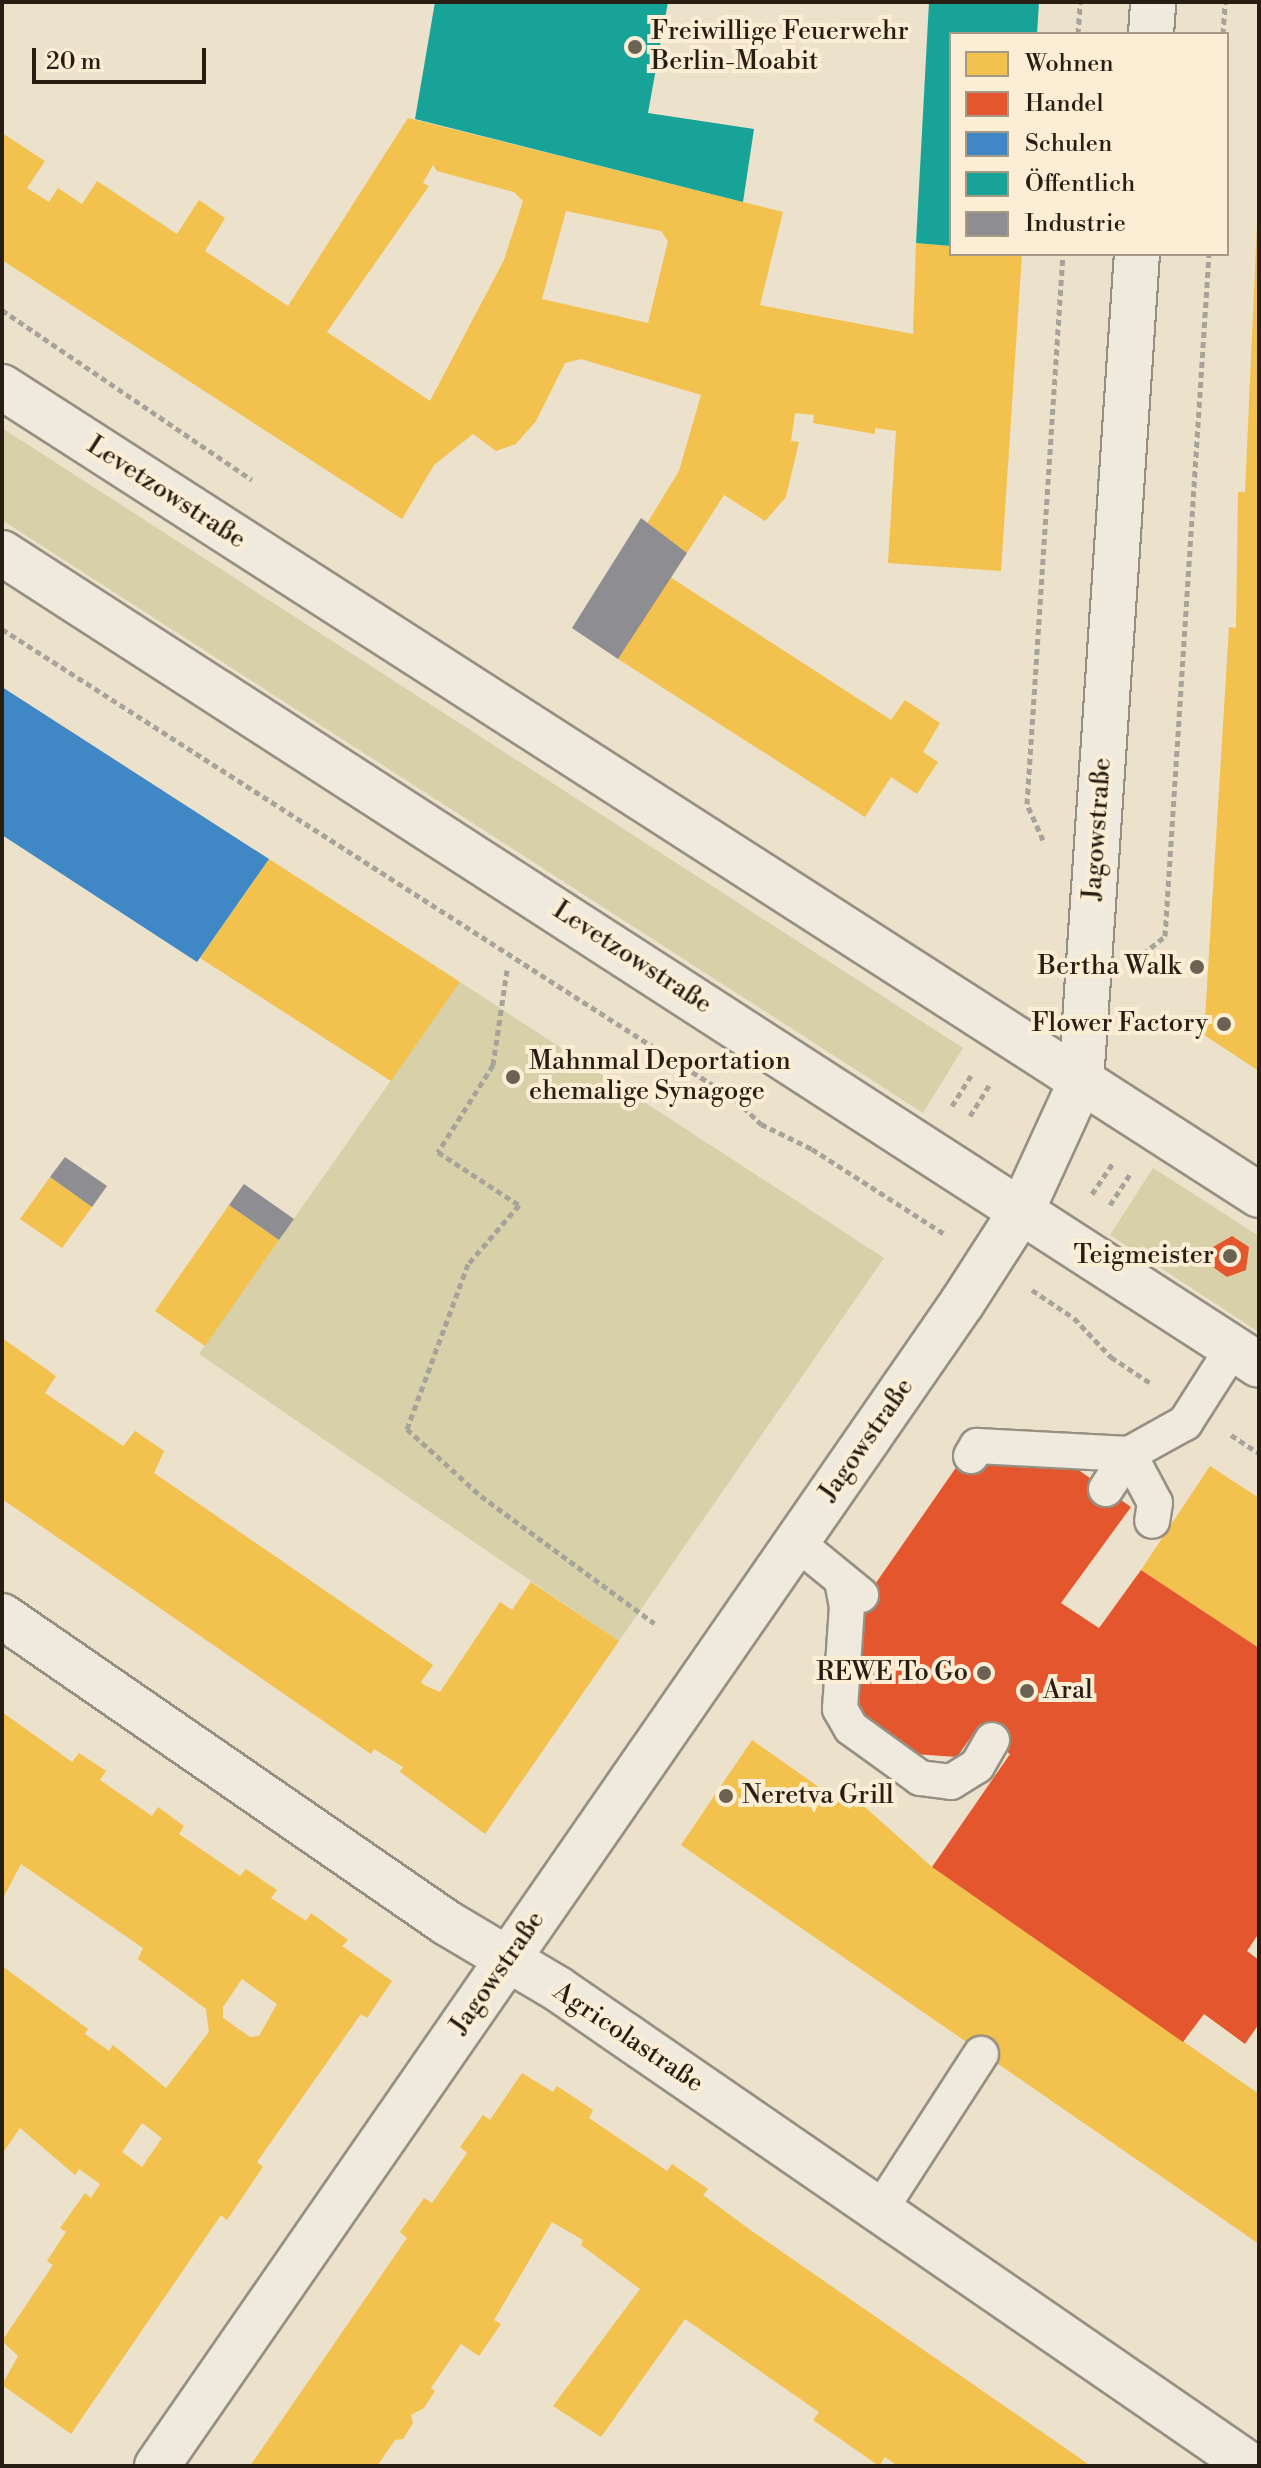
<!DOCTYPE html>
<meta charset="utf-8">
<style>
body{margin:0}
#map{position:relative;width:1261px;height:2468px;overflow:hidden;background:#ece1cb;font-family:"Libre Bodoni",serif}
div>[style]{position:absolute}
.green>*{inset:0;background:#d7d0a8}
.homes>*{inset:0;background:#f2c14e}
.shops>*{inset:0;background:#e4572e}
.schools>*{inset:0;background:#3f88c5}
.public>*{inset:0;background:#17a398}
.industry>*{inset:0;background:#8d8d92}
.path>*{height:5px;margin-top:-2.5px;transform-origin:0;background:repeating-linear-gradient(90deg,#a8a39a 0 6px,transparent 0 10px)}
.roads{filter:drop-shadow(2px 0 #979082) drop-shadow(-2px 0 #979082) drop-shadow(0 2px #979082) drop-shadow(0 -2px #979082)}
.service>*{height:34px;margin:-17px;padding:0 17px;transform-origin:17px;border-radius:17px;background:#efe9de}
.minor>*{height:44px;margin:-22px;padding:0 22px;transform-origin:22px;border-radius:22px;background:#efe9de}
.secondary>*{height:44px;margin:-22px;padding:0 22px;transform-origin:22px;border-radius:22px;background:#efe9de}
.dots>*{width:22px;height:22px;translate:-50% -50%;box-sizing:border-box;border:4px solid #fbeed5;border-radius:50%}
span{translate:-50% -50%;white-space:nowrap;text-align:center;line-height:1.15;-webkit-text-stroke:8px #fbeed5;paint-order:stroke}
.poi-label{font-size:26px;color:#271d12}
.left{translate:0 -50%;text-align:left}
.right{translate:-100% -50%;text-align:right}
.street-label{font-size:26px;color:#271d12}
.frame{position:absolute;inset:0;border:4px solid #271d12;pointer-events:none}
.legend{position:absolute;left:949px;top:32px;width:280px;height:224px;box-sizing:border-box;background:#fbeed5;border:2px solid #a69a87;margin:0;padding:10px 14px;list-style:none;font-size:24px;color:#271d12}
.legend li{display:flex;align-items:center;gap:16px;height:40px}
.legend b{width:40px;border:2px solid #a69a87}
.scale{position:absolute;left:32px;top:48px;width:174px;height:36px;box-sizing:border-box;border:4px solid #271d12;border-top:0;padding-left:10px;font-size:24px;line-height:28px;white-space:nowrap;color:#271d12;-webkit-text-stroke:6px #fbeed5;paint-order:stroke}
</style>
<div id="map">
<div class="green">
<div style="clip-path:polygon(2px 428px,963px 1048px,923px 1113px,2px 520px)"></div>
<div style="clip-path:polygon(460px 982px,884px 1258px,619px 1641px,199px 1354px)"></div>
<div style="clip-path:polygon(1153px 1168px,1259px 1236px,1259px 1332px,1110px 1235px)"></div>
</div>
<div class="homes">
<div style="clip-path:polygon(evenodd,408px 118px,783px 212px,760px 305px,913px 334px,916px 243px,951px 246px,951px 254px,1022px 254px,1001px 571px,888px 563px,896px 431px,875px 428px,875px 434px,813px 423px,814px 415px,795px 413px,791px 441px,799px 442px,786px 497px,765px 521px,724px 495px,687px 553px,646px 525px,679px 471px,701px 395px,581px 359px,565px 363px,536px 421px,516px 444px,496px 451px,473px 434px,434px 465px,402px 519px,2px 260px,2px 133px,45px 161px,27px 188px,49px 202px,58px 188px,82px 204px,97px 181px,177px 234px,199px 200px,225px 218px,205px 251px,288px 306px,408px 118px,433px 165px,437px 171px,514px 192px,523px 201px,504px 260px,430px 401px,327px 332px,429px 186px,423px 183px,433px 165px,408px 118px,566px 211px,661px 231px,668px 241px,648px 323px,542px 299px,566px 211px)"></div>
<div style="clip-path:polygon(1257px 225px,1259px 225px,1259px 1071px,1204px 1035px,1229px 627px,1236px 628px,1238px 492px,1245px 492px)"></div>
<div style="clip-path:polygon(670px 577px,891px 720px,905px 700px,940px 723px,923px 752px,938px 762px,917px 794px,891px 777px,865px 817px,618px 659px)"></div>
<div style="clip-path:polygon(269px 859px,460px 982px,391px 1081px,200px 958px)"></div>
<div style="clip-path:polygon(50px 1177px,92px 1207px,62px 1248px,20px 1219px)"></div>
<div style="clip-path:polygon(229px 1205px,279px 1240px,205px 1346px,155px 1311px)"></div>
<div style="clip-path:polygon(2px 1338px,56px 1376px,45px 1393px,123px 1446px,135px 1431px,164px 1451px,154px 1473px,433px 1665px,421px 1682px,424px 1685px,440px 1692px,500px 1602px,512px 1610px,531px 1582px,619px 1641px,485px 1834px,400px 1772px,403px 1767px,374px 1749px,371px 1754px,2px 1499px)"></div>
<div style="clip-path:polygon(1210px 1466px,1259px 1498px,1259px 1648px,1141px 1570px)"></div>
<div style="clip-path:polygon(evenodd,2px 1712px,72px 1762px,79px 1753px,106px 1771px,100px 1780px,152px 1816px,158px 1807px,184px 1826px,179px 1834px,240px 1876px,246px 1869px,277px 1890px,271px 1898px,306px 1921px,311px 1913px,348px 1940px,342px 1946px,392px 1981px,367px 2018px,361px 2014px,257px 2162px,263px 2167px,227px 2220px,221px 2215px,71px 2434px,2px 2385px,18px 2356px,2px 2341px,53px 2265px,47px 2261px,66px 2232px,60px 2228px,85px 2193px,91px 2198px,100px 2184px,79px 2169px,75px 2175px,20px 2128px,2px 2154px,2px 1966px,88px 2029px,85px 2034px,109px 2051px,113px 2045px,166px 2088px,209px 2032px,206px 2009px,138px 1959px,143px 1948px,21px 1864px,2px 1900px,2px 1712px,242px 1979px,277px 2004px,259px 2036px,250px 2037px,223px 2018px,223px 2007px,242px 1979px,2px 1712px,142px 2123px,162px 2138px,142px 2167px,122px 2152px,142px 2123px)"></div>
<div style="clip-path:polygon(752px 1740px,850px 1809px,857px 1800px,932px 1867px,1259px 2094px,1259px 2244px,681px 1845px)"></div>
<div style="clip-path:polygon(522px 2073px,553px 2092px,557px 2086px,593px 2110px,589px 2118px,667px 2171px,672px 2164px,708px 2189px,703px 2195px,749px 2229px,1091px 2466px,898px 2466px,885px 2457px,879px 2466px,813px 2420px,819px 2412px,685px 2319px,601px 2437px,553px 2406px,640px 2289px,581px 2245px,583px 2240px,552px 2222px,494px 2320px,501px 2324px,479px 2356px,461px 2344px,431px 2388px,435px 2391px,424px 2408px,411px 2415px,413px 2423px,403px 2439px,395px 2440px,377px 2466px,250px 2466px,407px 2238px,400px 2232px,424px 2198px,432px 2203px,467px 2153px,460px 2147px,483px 2115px,490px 2120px)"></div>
</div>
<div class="shops">
<div style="clip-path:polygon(1232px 1236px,1249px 1247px,1246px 1270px,1227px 1277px,1210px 1265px,1213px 1247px)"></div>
<div style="clip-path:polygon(964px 1456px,1070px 1464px,1131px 1507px,1061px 1603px,1099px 1628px,1141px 1570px,1259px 1648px,1259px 1933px,1247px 1951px,1259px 1960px,1259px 2024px,1245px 2044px,1204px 2014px,1183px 2042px,932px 1867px,1010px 1754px,976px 1730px,957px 1757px,914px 1754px,857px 1714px,862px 1603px)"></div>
</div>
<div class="schools">
<div style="clip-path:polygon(2px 687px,269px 859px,197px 962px,2px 835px)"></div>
</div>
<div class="public">
<div style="clip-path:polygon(435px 2px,668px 2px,648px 113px,754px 129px,743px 202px,415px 119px)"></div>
<div style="clip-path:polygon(929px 2px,1039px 2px,1037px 34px,951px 34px,951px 246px,916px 243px)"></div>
</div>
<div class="industry">
<div style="clip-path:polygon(641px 518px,687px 553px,618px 659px,572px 628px)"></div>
<div style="clip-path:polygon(65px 1157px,107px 1186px,92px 1207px,50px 1177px)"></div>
<div style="clip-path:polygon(244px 1184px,294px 1219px,279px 1240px,229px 1205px)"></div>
</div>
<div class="path">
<div style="left:1078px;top:34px;width:32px;rotate:-86deg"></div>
<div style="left:1223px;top:34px;width:32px;rotate:-86deg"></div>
<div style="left:2px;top:310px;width:302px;rotate:34.2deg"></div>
<div style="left:2px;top:629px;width:872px;rotate:32.69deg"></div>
<div style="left:736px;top:1100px;width:35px;rotate:44deg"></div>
<div style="left:761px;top:1124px;width:57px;rotate:26.1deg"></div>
<div style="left:812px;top:1149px;width:159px;rotate:32.7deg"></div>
<div style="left:1043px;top:840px;width:39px;rotate:-114deg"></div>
<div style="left:1027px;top:804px;width:551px;rotate:-86.26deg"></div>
<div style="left:1143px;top:954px;width:28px;rotate:-39deg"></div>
<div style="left:1165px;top:936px;width:683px;rotate:-86.31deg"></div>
<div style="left:507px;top:970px;width:96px;rotate:98.4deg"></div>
<div style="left:493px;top:1065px;width:103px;rotate:122.3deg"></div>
<div style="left:438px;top:1152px;width:97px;rotate:33.2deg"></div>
<div style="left:519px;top:1205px;width:78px;rotate:130.8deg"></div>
<div style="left:468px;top:1264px;width:176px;rotate:110.3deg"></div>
<div style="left:407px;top:1429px;width:100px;rotate:42.2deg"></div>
<div style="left:481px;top:1496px;width:215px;rotate:36.3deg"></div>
<div style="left:952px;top:1106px;width:38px;rotate:-58deg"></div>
<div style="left:970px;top:1116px;width:38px;rotate:-58deg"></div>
<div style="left:1092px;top:1194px;width:37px;rotate:-56deg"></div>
<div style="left:1110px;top:1205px;width:38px;rotate:-57deg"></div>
<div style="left:1032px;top:1290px;width:50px;rotate:33.7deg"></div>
<div style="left:1074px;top:1318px;width:54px;rotate:46.5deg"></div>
<div style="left:1111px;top:1357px;width:49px;rotate:33.4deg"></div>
<div style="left:1231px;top:1435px;width:33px;rotate:33deg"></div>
</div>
<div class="roads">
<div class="service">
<div style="left:971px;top:1456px;width:12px;rotate:-59deg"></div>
<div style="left:977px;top:1446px;width:152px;rotate:3deg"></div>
<div style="left:1129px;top:1454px;width:55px;rotate:62deg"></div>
<div style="left:1155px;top:1503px;width:18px;rotate:99deg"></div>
<div style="left:1106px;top:1489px;width:42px;rotate:-56.7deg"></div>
<div style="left:1129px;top:1454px;width:64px;rotate:-29deg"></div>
<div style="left:1185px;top:1423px;width:89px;rotate:-57.4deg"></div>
<div style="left:796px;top:1542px;width:84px;rotate:39.2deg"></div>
<div style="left:842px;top:1581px;width:25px;rotate:79deg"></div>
<div style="left:847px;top:1606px;width:103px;rotate:93.9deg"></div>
<div style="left:840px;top:1709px;width:22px;rotate:60deg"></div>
<div style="left:851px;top:1728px;width:85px;rotate:35.9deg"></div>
<div style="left:920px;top:1778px;width:31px;rotate:7deg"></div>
<div style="left:951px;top:1782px;width:31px;rotate:-32deg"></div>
<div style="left:977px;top:1766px;width:30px;rotate:-60deg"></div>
<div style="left:880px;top:2210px;width:186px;rotate:-57.1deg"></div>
</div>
<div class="minor">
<div style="left:1151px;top:34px;width:32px;rotate:-86deg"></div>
<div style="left:2px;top:1616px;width:541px;rotate:34.6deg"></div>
<div style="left:447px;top:1923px;width:129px;rotate:30.7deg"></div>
<div style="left:558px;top:1989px;width:841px;rotate:34.54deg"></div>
<div style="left:157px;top:2466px;width:1414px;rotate:-55.31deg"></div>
<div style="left:962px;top:1303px;width:111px;rotate:-57.2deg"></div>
<div style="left:1022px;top:1210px;width:142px;rotate:-65.4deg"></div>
<div style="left:1081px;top:1081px;width:829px;rotate:-86.13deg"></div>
</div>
<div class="secondary">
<div style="left:2px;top:387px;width:1494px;rotate:32.73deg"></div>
<div style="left:2px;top:553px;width:1496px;rotate:32.86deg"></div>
</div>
</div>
<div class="dots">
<div style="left:635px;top:47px;background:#6c6253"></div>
<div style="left:1197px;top:967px;background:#6c6253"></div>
<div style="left:1224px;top:1024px;background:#6c6253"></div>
<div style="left:513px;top:1077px;background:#6c6253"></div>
<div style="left:1230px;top:1256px;background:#6c6253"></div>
<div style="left:984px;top:1673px;background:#6c6253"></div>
<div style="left:1027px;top:1691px;background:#6c6253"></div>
<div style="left:726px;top:1796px;background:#6c6253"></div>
</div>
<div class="poi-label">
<span class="left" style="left:651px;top:47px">Freiwillige Feuerwehr<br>Berlin-Moabit</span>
<span class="right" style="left:1181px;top:967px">Bertha Walk</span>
<span class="right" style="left:1208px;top:1024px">Flower Factory</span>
<span class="left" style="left:529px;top:1077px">Mahnmal Deportation<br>ehemalige Synagoge</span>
<span class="right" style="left:1214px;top:1256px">Teigmeister</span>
<span class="right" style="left:968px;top:1673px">REWE To Go</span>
<span class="left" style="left:1043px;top:1691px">Aral</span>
<span class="left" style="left:742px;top:1796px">Neretva Grill</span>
</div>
<div class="street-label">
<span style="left:166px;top:493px;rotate:33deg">Levetzowstraße</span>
<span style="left:1098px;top:829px;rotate:-86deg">Jagowstraße</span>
<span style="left:632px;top:958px;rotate:33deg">Levetzowstraße</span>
<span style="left:867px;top:1440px;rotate:-55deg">Jagowstraße</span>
<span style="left:498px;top:1973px;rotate:-55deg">Jagowstraße</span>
<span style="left:628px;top:2038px;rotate:34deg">Agricolastraße</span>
</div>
<div class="frame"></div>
<ul class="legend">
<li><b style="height:22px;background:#f2c14e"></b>Wohnen</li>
<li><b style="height:22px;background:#e4572e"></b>Handel</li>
<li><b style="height:22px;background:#3f88c5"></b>Schulen</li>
<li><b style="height:22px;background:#17a398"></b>Öffentlich</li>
<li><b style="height:22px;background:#8d8d92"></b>Industrie</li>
</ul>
<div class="scale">20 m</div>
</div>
